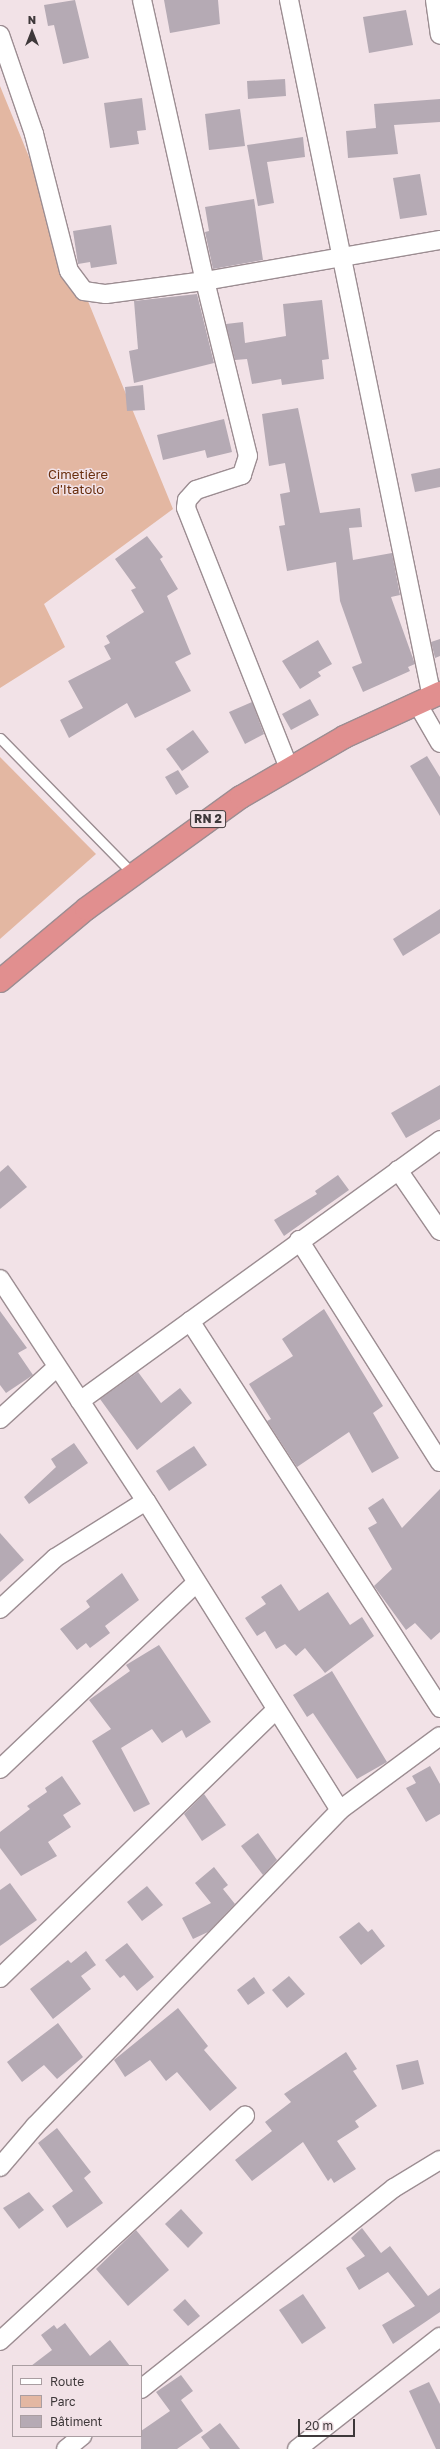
<!DOCTYPE html>
<meta charset="utf-8">
<style>
body{margin:0}
#map{position:relative;width:440px;height:2449px;overflow:hidden;background:#f2e2e7;font-family:"Golos Text",sans-serif}
div>[style]{position:absolute}
.green>*{inset:0;background:#e3b7a2}
.building>*{inset:0;background:#b5aab4}
.roads{filter:drop-shadow(1px 0 #9c8d92) drop-shadow(-1px 0 #9c8d92) drop-shadow(0 1px #9c8d92) drop-shadow(0 -1px #9c8d92)}
.lane>*{height:9px;margin:-4.5px;padding:0 4.5px;transform-origin:4.5px;border-radius:4.5px;background:#fff}
.street>*{height:18px;margin:-9px;padding:0 9px;transform-origin:9px;border-radius:9px;background:#fff}
.highway>*{height:22px;margin:-11px;padding:0 11px;transform-origin:11px;border-radius:11px;background:#e18f8f}
span{translate:-50% -50%;white-space:nowrap;text-align:center;line-height:1.15;-webkit-text-stroke:3px #f2e2e7;paint-order:stroke}
.shield-label span{padding:1px 3px;background:#f2e2e7;border:1px solid;border-radius:3px;-webkit-text-stroke-width:0}
.shield-label{font-size:12px;color:#3e383a;font-weight:700}
.park-label{font-size:13px;color:#692e0d}
.legend{position:absolute;left:12px;top:2365px;width:130px;height:72px;box-sizing:border-box;background:#f2e2e7;border:1px solid #aa9ea2;margin:0;padding:5px 7px;list-style:none;font-size:12px;color:#3e383a}
.legend li{display:flex;align-items:center;gap:8px;height:20px}
.legend b{width:20px;border:1px solid #aa9ea2}
.north{position:absolute;left:12px;top:12px;width:40px;height:40px;-webkit-text-stroke:3px #f2e2e7;paint-order:stroke;rotate:0deg;font-size:11px;font-weight:700;line-height:16px;text-align:center;color:#3e383a}
.north::after{content:'';display:block;margin:auto;width:14px;height:18px;background:#3e383a;clip-path:polygon(50% 0,100% 100%,50% 72%,0 100%)}
.scale{position:absolute;left:298px;top:2419px;width:57px;height:18px;box-sizing:border-box;border:2px solid #3e383a;border-top:0;padding-left:5px;font-size:12px;line-height:14px;white-space:nowrap;color:#3e383a;-webkit-text-stroke:3px #f2e2e7;paint-order:stroke}
</style>
<div id="map">
<div class="green">
<div style="clip-path:polygon(0 86px,173px 509px,44px 604px,65px 647px,0 688px)"></div>
<div style="clip-path:polygon(0 757px,96px 854px,0 939px)"></div>
</div>
<div class="building">
<div style="clip-path:polygon(75px 0,89px 58px,63px 64px,54px 25px,48px 26px,44px 5px)"></div>
<div style="clip-path:polygon(164px 0,218px 0,220px 24px,170px 33px)"></div>
<div style="clip-path:polygon(406px 10px,413px 45px,369px 53px,363px 17px)"></div>
<div style="clip-path:polygon(285px 79px,286px 96px,248px 99px,247px 81px)"></div>
<div style="clip-path:polygon(142px 98px,146px 130px,137px 131px,139px 144px,110px 148px,104px 103px)"></div>
<div style="clip-path:polygon(440px 99px,440px 122px,394px 125px,398px 154px,348px 158px,346px 131px,376px 128px,374px 104px)"></div>
<div style="clip-path:polygon(240px 109px,245px 146px,209px 150px,205px 114px)"></div>
<div style="clip-path:polygon(303px 137px,305px 157px,267px 162px,274px 203px,258px 206px,247px 145px)"></div>
<div style="clip-path:polygon(420px 174px,427px 215px,400px 219px,393px 178px)"></div>
<div style="clip-path:polygon(254px 199px,263px 260px,213px 269px,205px 232px,209px 231px,205px 207px)"></div>
<div style="clip-path:polygon(111px 225px,117px 264px,91px 268px,90px 262px,78px 264px,73px 231px)"></div>
<div style="clip-path:polygon(197px 294px,214px 363px,134px 383px,129px 351px,138px 349px,134px 301px)"></div>
<div style="clip-path:polygon(322px 300px,329px 359px,322px 360px,324px 379px,282px 385px,281px 379px,252px 384px,247px 359px,235px 360px,226px 324px,243px 322px,245px 343px,286px 336px,283px 304px)"></div>
<div style="clip-path:polygon(143px 385px,145px 410px,127px 411px,125px 387px)"></div>
<div style="clip-path:polygon(298px 408px,320px 513px,360px 508px,362px 527px,349px 528px,353px 560px,392px 553px,400px 595px,391px 597px,415px 664px,408px 667px,410px 671px,363px 692px,352px 667px,362px 663px,340px 601px,336px 562px,287px 571px,279px 526px,285px 525px,280px 494px,290px 492px,285px 463px,269px 466px,262px 414px)"></div>
<div style="clip-path:polygon(224px 419px,232px 452px,207px 458px,205px 450px,163px 460px,157px 435px)"></div>
<div style="clip-path:polygon(440px 468px,440px 487px,415px 492px,411px 474px)"></div>
<div style="clip-path:polygon(147px 536px,163px 557px,160px 559px,178px 589px,167px 596px,191px 654px,175px 662px,191px 691px,135px 718px,127px 703px,69px 738px,60px 720px,83px 708px,68px 681px,111px 659px,104px 646px,110px 643px,106px 636px,144px 612px,131px 590px,136px 588px,115px 559px)"></div>
<div style="clip-path:polygon(440px 639px,440px 656px,435px 658px,431px 642px)"></div>
<div style="clip-path:polygon(318px 640px,332px 664px,318px 672px,321px 676px,300px 689px,282px 661px)"></div>
<div style="clip-path:polygon(310px 699px,319px 715px,291px 730px,282px 714px)"></div>
<div style="clip-path:polygon(252px 702px,264px 734px,245px 744px,229px 712px)"></div>
<div style="clip-path:polygon(193px 730px,209px 752px,182px 771px,166px 749px)"></div>
<div style="clip-path:polygon(427px 756px,440px 777px,440px 816px,410px 766px)"></div>
<div style="clip-path:polygon(178px 770px,189px 787px,176px 795px,165px 777px)"></div>
<div style="clip-path:polygon(440px 909px,440px 933px,403px 956px,393px 939px)"></div>
<div style="clip-path:polygon(440px 1085px,440px 1119px,406px 1138px,391px 1113px)"></div>
<div style="clip-path:polygon(8px 1165px,27px 1187px,0 1209px,0 1172px)"></div>
<div style="clip-path:polygon(338px 1175px,349px 1190px,284px 1236px,274px 1220px,317px 1194px,315px 1191px)"></div>
<div style="clip-path:polygon(324px 1309px,383px 1406px,373px 1413px,399px 1458px,372px 1473px,349px 1432px,297px 1467px,267px 1421px,271px 1419px,249px 1384px,293px 1356px,282px 1339px)"></div>
<div style="clip-path:polygon(0 1311px,27px 1348px,18px 1353px,33px 1375px,6px 1393px,0 1385px)"></div>
<div style="clip-path:polygon(138px 1372px,161px 1403px,180px 1388px,192px 1403px,137px 1450px,100px 1399px)"></div>
<div style="clip-path:polygon(74px 1443px,88px 1463px,29px 1504px,24px 1497px,56px 1467px,51px 1459px)"></div>
<div style="clip-path:polygon(194px 1446px,207px 1465px,169px 1491px,156px 1471px)"></div>
<div style="clip-path:polygon(440px 1489px,440px 1632px,431px 1640px,415px 1623px,406px 1630px,374px 1586px,392px 1569px,368px 1528px,377px 1523px,368px 1508px,383px 1498px,402px 1528px)"></div>
<div style="clip-path:polygon(0 1533px,24px 1560px,0 1582px)"></div>
<div style="clip-path:polygon(122px 1573px,139px 1600px,105px 1626px,110px 1633px,90px 1648px,86px 1643px,77px 1650px,60px 1629px,90px 1607px,86px 1601px)"></div>
<div style="clip-path:polygon(281px 1584px,299px 1611px,328px 1592px,350px 1625px,362px 1617px,374px 1636px,325px 1673px,305px 1648px,296px 1656px,285px 1644px,276px 1649px,265px 1631px,257px 1636px,245px 1618px,266px 1604px,261px 1597px)"></div>
<div style="clip-path:polygon(159px 1645px,211px 1722px,186px 1738px,182px 1730px,162px 1743px,152px 1729px,121px 1748px,150px 1804px,134px 1812px,92px 1741px,111px 1729px,89px 1700px,130px 1671px,126px 1665px)"></div>
<div style="clip-path:polygon(332px 1671px,387px 1762px,357px 1779px,313px 1713px,307px 1717px,293px 1695px)"></div>
<div style="clip-path:polygon(430px 1766px,440px 1784px,440px 1814px,426px 1822px,406px 1788px,416px 1783px,412px 1776px)"></div>
<div style="clip-path:polygon(62px 1776px,81px 1804px,63px 1815px,71px 1827px,48px 1842px,57px 1856px,21px 1876px,0 1848px,0 1832px,30px 1809px,27px 1806px,47px 1792px,45px 1788px)"></div>
<div style="clip-path:polygon(204px 1794px,226px 1825px,202px 1841px,184px 1814px)"></div>
<div style="clip-path:polygon(258px 1833px,277px 1860px,263px 1875px,241px 1846px)"></div>
<div style="clip-path:polygon(214px 1867px,228px 1885px,223px 1889px,235px 1904px,208px 1932px,193px 1939px,182px 1918px,211px 1903px,195px 1883px)"></div>
<div style="clip-path:polygon(10px 1883px,37px 1920px,0 1946px,0 1890px)"></div>
<div style="clip-path:polygon(147px 1886px,163px 1905px,142px 1921px,127px 1902px)"></div>
<div style="clip-path:polygon(359px 1922px,368px 1932px,372px 1929px,385px 1946px,361px 1965px,339px 1937px)"></div>
<div style="clip-path:polygon(127px 1943px,154px 1977px,137px 1991px,124px 1975px,120px 1978px,105px 1960px)"></div>
<div style="clip-path:polygon(86px 1951px,96px 1965px,81px 1976px,91px 1989px,53px 2019px,30px 1989px,68px 1960px,71px 1963px)"></div>
<div style="clip-path:polygon(289px 1976px,305px 1994px,287px 2008px,272px 1990px)"></div>
<div style="clip-path:polygon(254px 1977px,265px 1993px,248px 2005px,237px 1990px)"></div>
<div style="clip-path:polygon(178px 2008px,208px 2046px,204px 2050px,237px 2088px,210px 2111px,177px 2072px,166px 2081px,150px 2060px,125px 2077px,114px 2060px)"></div>
<div style="clip-path:polygon(58px 2023px,83px 2057px,57px 2079px,44px 2065px,22px 2082px,7px 2062px)"></div>
<div style="clip-path:polygon(346px 2052px,357px 2069px,353px 2071px,377px 2106px,355px 2121px,359px 2127px,337px 2141px,356px 2169px,334px 2183px,331px 2178px,328px 2181px,303px 2142px,252px 2181px,235px 2160px,272px 2131px,265px 2122px,291px 2102px,284px 2094px)"></div>
<div style="clip-path:polygon(418px 2060px,424px 2084px,402px 2090px,396px 2065px)"></div>
<div style="clip-path:polygon(57px 2128px,91px 2172px,84px 2178px,103px 2203px,67px 2228px,52px 2206px,73px 2191px,38px 2143px)"></div>
<div style="clip-path:polygon(29px 2192px,44px 2210px,19px 2229px,3px 2208px)"></div>
<div style="clip-path:polygon(181px 2209px,203px 2233px,188px 2248px,165px 2224px)"></div>
<div style="clip-path:polygon(362px 2228px,381px 2253px,390px 2246px,428px 2296px,440px 2288px,440px 2312px,393px 2344px,382px 2325px,415px 2306px,388px 2272px,359px 2290px,346px 2268px,365px 2256px,351px 2238px)"></div>
<div style="clip-path:polygon(136px 2230px,169px 2270px,128px 2306px,96px 2269px)"></div>
<div style="clip-path:polygon(303px 2294px,326px 2328px,302px 2344px,279px 2310px)"></div>
<div style="clip-path:polygon(185px 2299px,200px 2316px,188px 2326px,173px 2310px)"></div>
<div style="clip-path:polygon(65px 2323px,90px 2356px,110px 2340px,130px 2366px,31px 2366px,52px 2350px,41px 2335px,54px 2325px,57px 2329px)"></div>
<div style="clip-path:polygon(181px 2375px,193px 2391px,181px 2400px,203px 2431px,177px 2449px,141px 2449px,141px 2431px,170px 2411px,156px 2392px)"></div>
<div style="clip-path:polygon(429px 2382px,440px 2404px,440px 2449px,436px 2449px,409px 2391px)"></div>
<div style="clip-path:polygon(220px 2423px,240px 2449px,210px 2449px,201px 2437px)"></div>
</div>
<div class="roads">
<div class="lane">
<div style="left:0;top:738px;width:190px;rotate:45.6deg"></div>
</div>
<div class="street">
<div style="left:142px;top:0;width:288px;rotate:77.4deg"></div>
<div style="left:205px;top:281px;width:180px;rotate:76.2deg"></div>
<div style="left:248px;top:456px;width:20px;rotate:108deg"></div>
<div style="left:242px;top:475px;width:48px;rotate:161.9deg"></div>
<div style="left:196px;top:490px;width:13px;rotate:132deg"></div>
<div style="left:187px;top:500px;width:8px;rotate:97deg"></div>
<div style="left:186px;top:508px;width:280px;rotate:68.4deg"></div>
<div style="left:289px;top:0;width:712px;rotate:78.41deg"></div>
<div style="left:435px;top:0;width:35px;rotate:82deg"></div>
<div style="left:0;top:35px;width:105px;rotate:71deg"></div>
<div style="left:34px;top:134px;width:141px;rotate:75.7deg"></div>
<div style="left:69px;top:271px;width:25px;rotate:53deg"></div>
<div style="left:84px;top:291px;width:22px;rotate:8deg"></div>
<div style="left:106px;top:294px;width:100px;rotate:-7.5deg"></div>
<div style="left:205px;top:281px;width:239px;rotate:-9.9deg"></div>
<div style="left:417px;top:703px;width:46px;rotate:60.1deg"></div>
<div style="left:398px;top:1170px;width:74px;rotate:55.5deg"></div>
<div style="left:299px;top:1240px;width:263px;rotate:57.6deg"></div>
<div style="left:0;top:1279px;width:266px;rotate:56.7deg"></div>
<div style="left:146px;top:1501px;width:365px;rotate:57.9deg"></div>
<div style="left:190px;top:1321px;width:461px;rotate:57.1deg"></div>
<div style="left:80px;top:1401px;width:445px;rotate:-35.9deg"></div>
<div style="left:0;top:1419px;width:77px;rotate:-42.4deg"></div>
<div style="left:0;top:1609px;width:75px;rotate:-42.8deg"></div>
<div style="left:55px;top:1558px;width:107px;rotate:-32.1deg"></div>
<div style="left:0;top:1769px;width:270px;rotate:-43.5deg"></div>
<div style="left:0;top:1978px;width:385px;rotate:-44.2deg"></div>
<div style="left:0;top:2167px;width:54px;rotate:-49.5deg"></div>
<div style="left:35px;top:2126px;width:439px;rotate:-46deg"></div>
<div style="left:340px;top:1810px;width:124px;rotate:-36.5deg"></div>
<div style="left:0;top:2341px;width:333px;rotate:-42.6deg"></div>
<div style="left:141px;top:2389px;width:323px;rotate:-38.5deg"></div>
<div style="left:394px;top:2188px;width:54px;rotate:-31.3deg"></div>
<div style="left:66px;top:2449px;width:21px;rotate:-39deg"></div>
<div style="left:297px;top:2449px;width:182px;rotate:-38.1deg"></div>
</div>
<div class="highway">
<div style="left:0;top:981px;width:112px;rotate:-39.9deg"></div>
<div style="left:86px;top:909px;width:191px;rotate:-35.9deg"></div>
<div style="left:241px;top:797px;width:119px;rotate:-30.2deg"></div>
<div style="left:344px;top:737px;width:106px;rotate:-24.6deg"></div>
</div>
</div>
<div class="shield-label">
<span style="left:208px;top:819px">RN 2</span>
</div>
<div class="park-label">
<span style="left:78px;top:482px">Cimetière<br>d'Itatolo</span>
</div>
<ul class="legend">
<li><b style="height:5px;background:#fff"></b>Route</li>
<li><b style="height:11px;background:#e3b7a2"></b>Parc</li>
<li><b style="height:11px;background:#b5aab4"></b>Bâtiment</li>
</ul>
<div class="north">N</div>
<div class="scale">20 m</div>
</div>
